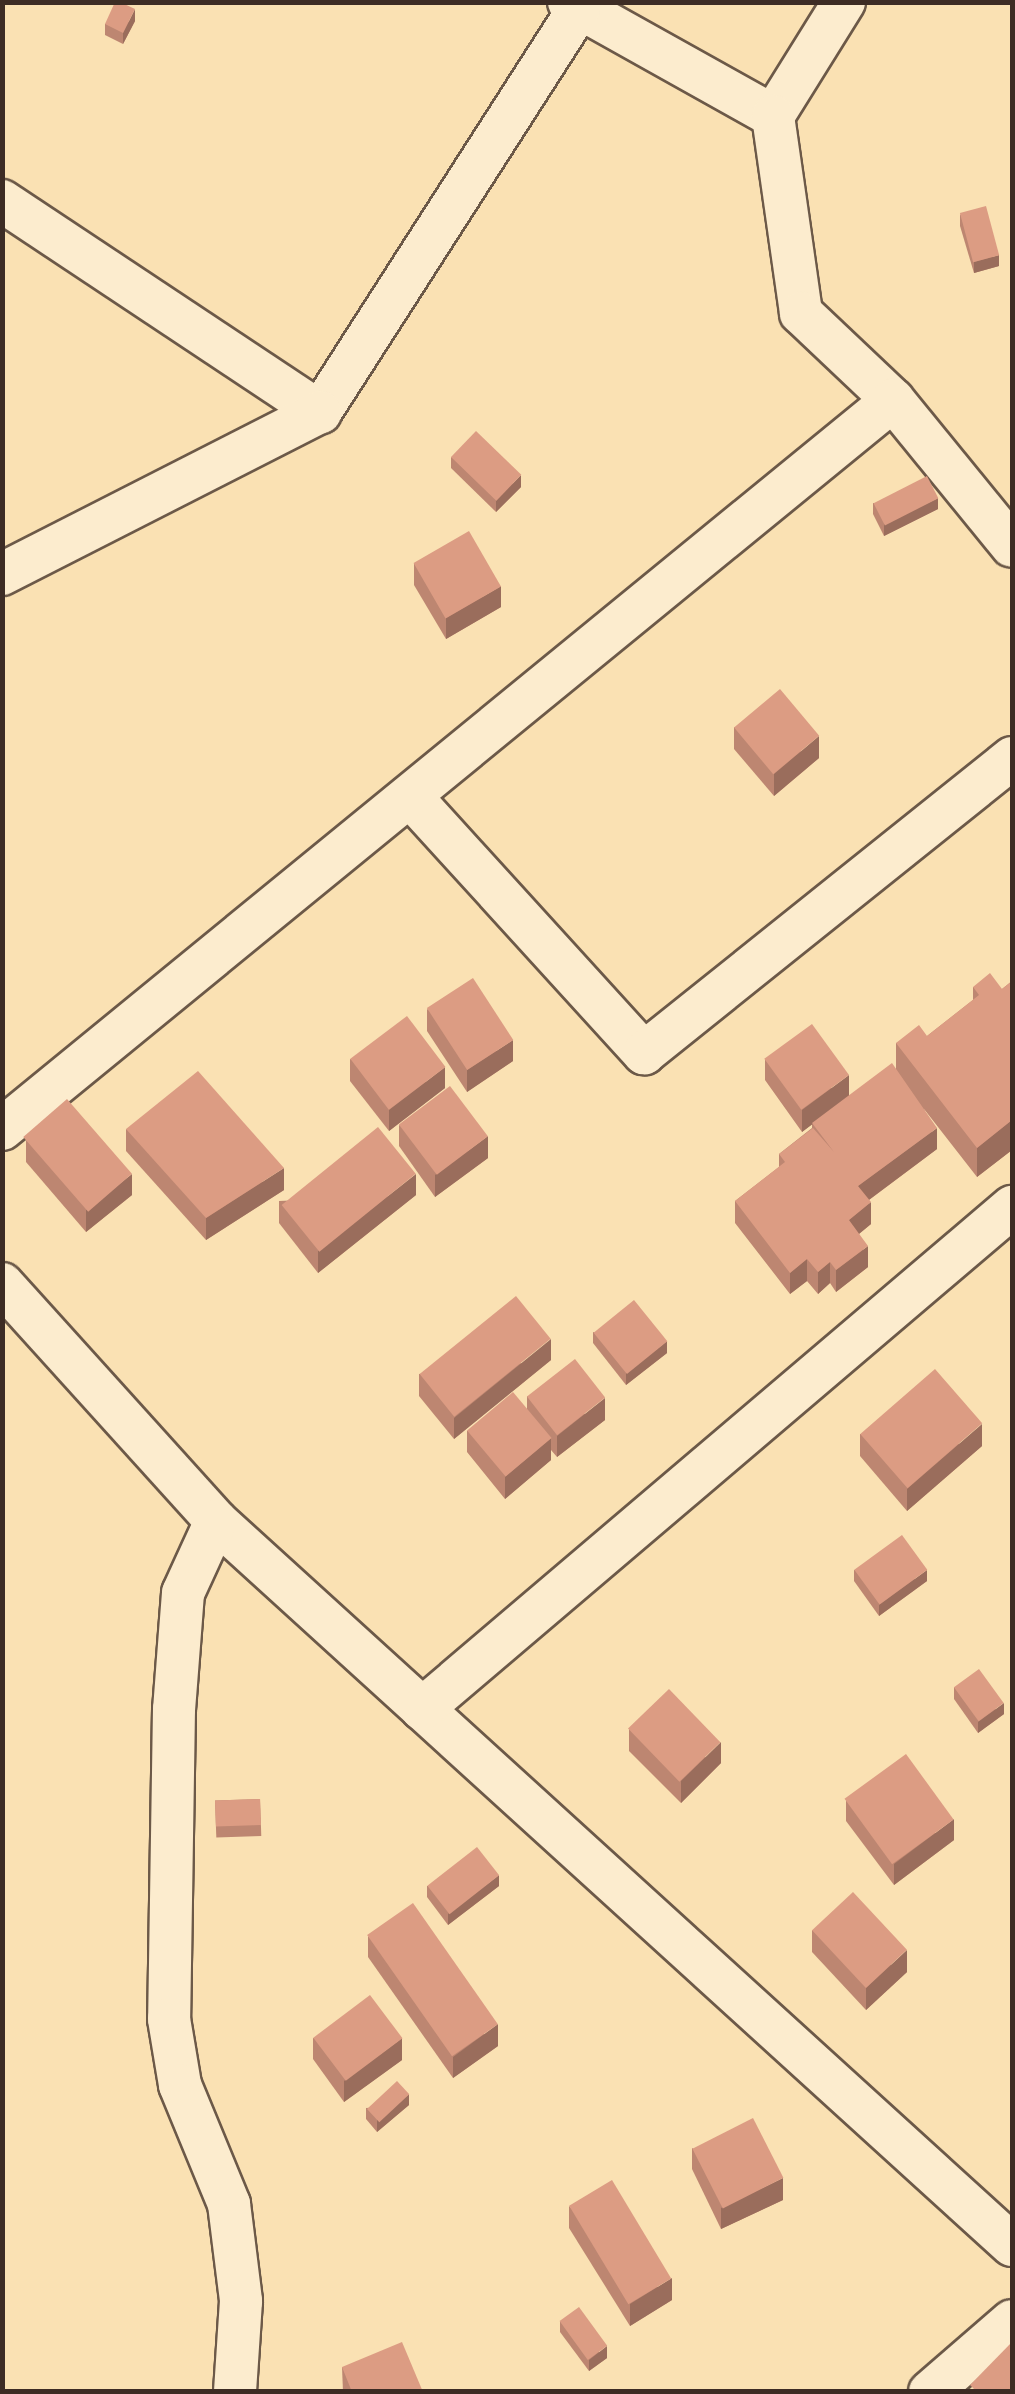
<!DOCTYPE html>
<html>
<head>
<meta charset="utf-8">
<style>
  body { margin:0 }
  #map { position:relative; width:1015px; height:2394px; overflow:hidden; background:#fae1b3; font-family:Alegreya,serif }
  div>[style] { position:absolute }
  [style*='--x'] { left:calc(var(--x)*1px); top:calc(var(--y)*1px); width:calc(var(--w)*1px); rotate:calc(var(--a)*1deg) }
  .roads { filter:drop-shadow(2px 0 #6c5948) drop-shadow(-2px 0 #6c5948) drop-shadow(0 2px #6c5948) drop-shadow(0 -2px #6c5948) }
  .minor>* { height:42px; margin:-21px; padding:0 21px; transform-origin:21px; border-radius:21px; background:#fcecce }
  .wall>* { inset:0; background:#bd8671; transform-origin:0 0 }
  .shaded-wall>* { inset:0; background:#9a6d5c }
  .building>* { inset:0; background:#dc9c83; transform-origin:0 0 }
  span { translate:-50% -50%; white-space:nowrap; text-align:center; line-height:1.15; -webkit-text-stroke:10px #fcecce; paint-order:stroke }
  .frame { position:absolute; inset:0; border:5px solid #3d2c24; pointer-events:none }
</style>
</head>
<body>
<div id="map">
  <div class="roads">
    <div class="minor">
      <div style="--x:569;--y:2;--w:234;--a:29.2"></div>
      <div style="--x:844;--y:2;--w:134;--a:121.9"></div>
      <div style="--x:773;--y:116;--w:199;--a:81.9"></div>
      <div style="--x:801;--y:313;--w:127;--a:43.4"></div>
      <div style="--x:893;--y:400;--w:188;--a:50.8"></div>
      <div style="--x:2;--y:201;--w:382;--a:33.6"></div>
      <div style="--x:320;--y:412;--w:479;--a:-57.3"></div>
      <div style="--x:2;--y:574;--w:357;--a:-27"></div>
      <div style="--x:410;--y:796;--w:348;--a:47.7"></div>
      <div style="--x:644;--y:1053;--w:472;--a:-38.7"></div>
      <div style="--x:2;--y:1129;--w:1151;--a:-39.29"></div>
      <div style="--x:2;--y:1284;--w:319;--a:47.9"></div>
      <div style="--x:216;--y:1521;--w:1076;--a:42.29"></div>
      <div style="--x:216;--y:1521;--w:79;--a:114.6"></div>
      <div style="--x:183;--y:1593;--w:116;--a:94.4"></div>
      <div style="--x:174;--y:1709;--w:310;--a:90.9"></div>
      <div style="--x:169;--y:2019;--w:67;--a:80.5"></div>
      <div style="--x:180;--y:2085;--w:129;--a:67.6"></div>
      <div style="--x:229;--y:2204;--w:98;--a:82.9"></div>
      <div style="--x:241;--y:2301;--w:91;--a:93.8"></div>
      <div style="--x:422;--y:1709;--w:775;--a:-40.39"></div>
      <div style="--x:930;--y:2392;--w:108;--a:-40.9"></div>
    </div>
  </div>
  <div class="wall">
    <div style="clip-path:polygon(135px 21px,123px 44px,105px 35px,105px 24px)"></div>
    <div style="clip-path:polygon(960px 214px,999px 266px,974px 273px,960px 226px)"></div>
    <div style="clip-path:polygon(451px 457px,521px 487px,496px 512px,451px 468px)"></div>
    <div style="clip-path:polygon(873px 503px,938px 509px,884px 536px,873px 514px)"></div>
    <div style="clip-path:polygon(414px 563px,501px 607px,446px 639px,414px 585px)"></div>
    <div style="clip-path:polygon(734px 727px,819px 758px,774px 796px,734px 749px)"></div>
    <div style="clip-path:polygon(1012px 981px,1012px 1150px,977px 1177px,924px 1109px,937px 1149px,869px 1200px,871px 1224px,859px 1234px,868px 1267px,836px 1292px,830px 1283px,818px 1294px,807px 1281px,790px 1294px,735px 1223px,735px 1201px,779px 1167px,779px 1154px,812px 1128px,812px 1124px,802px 1132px,765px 1080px,765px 1059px,849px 1096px,896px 1069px,896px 1043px,927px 1036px,973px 1000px,973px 987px,1002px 989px)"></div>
    <div style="clip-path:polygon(427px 1009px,513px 1061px,467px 1092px,427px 1031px)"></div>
    <div style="clip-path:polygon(350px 1059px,445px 1088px,389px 1131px,350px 1081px)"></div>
    <div style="clip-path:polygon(399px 1125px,488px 1158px,435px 1197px,399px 1146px)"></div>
    <div style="clip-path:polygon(126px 1129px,284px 1190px,206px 1240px,126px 1151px)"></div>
    <div style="clip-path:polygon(26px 1140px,132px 1195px,86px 1232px,26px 1162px)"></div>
    <div style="clip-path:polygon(416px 1195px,318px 1273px,279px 1223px,279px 1201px)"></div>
    <div style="clip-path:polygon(593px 1332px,667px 1353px,626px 1385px,593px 1343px)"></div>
    <div style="clip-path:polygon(551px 1360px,454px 1439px,419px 1396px,419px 1374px)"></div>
    <div style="clip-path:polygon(527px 1396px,605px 1420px,557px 1457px,551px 1450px,551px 1460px,505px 1499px,467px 1452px,467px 1431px,527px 1409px)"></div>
    <div style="clip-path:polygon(860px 1434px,982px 1446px,907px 1511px,860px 1456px)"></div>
    <div style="clip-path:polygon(854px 1570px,927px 1581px,879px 1616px,854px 1581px)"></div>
    <div style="clip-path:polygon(954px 1687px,1004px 1714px,978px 1733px,954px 1699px)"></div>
    <div style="clip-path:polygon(629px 1729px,721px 1763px,681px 1803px,629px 1751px)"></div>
    <div style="left:260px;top:1799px;width:37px;height:45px;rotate:88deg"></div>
    <div style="clip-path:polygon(846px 1800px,954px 1840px,894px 1885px,846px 1821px)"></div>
    <div style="clip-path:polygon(427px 1886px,499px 1886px,448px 1925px,427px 1897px)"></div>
    <div style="clip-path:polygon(812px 1930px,907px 1972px,866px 2010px,812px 1952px)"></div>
    <div style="clip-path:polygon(368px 1936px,498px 2046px,453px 2078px,368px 1957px)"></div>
    <div style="clip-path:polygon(313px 2038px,402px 2060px,344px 2102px,313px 2059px)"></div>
    <div style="clip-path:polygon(409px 2105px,377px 2132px,366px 2119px,366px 2108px)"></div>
    <div style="clip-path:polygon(692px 2148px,783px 2200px,721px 2229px,692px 2169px)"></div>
    <div style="clip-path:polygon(569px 2206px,672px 2300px,630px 2326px,569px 2228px)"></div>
    <div style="clip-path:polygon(560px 2321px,607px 2358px,589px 2371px,560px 2332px)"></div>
    <div style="clip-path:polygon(342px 2367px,423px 2392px,343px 2392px)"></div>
  </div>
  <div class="shaded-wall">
    <div style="clip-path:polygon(135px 9px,135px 21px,123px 44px,123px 33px)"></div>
    <div style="clip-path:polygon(999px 255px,999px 266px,974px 273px,974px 262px)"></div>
    <div style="clip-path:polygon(521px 475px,521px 487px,496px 512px,496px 501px)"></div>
    <div style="clip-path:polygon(938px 498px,938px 509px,884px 536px,884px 524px)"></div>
    <div style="clip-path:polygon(501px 586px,501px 607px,446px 639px,446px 618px)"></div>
    <div style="clip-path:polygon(819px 736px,819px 758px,774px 796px,774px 774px)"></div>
    <div style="clip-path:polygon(513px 1040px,513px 1061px,467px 1092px,467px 1070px)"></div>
    <div style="clip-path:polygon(445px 1067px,445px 1088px,389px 1131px,389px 1110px)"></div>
    <div style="clip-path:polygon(849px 1075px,849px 1097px,802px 1132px,802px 1110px)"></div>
    <div style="clip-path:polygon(1012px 1120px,1012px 1150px,977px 1177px,977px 1148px)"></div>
    <div style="clip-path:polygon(937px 1128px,937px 1149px,858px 1208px,858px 1186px)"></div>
    <div style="clip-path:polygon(488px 1136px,488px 1158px,435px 1197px,435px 1175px)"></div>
    <div style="clip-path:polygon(284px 1168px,284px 1190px,206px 1240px,206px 1218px)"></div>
    <div style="clip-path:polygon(132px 1174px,132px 1195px,86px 1232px,86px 1210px)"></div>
    <div style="clip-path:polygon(416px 1174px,416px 1195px,318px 1273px,318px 1251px)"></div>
    <div style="clip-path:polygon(871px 1202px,871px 1224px,849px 1242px,849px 1220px)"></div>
    <div style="clip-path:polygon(868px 1246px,868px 1267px,836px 1292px,836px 1270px)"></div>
    <div style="clip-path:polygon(807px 1259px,807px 1281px,790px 1294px,790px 1273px)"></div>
    <div style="clip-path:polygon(830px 1262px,830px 1283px,818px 1294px,818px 1272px)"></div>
    <div style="clip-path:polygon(551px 1339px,551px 1360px,454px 1439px,454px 1418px)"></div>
    <div style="clip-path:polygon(667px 1341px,667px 1353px,626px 1385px,626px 1373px)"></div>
    <div style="clip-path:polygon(605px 1398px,605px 1420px,557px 1457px,557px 1436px)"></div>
    <div style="clip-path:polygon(982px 1424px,982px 1446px,907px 1511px,907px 1489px)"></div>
    <div style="clip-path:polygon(551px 1438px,551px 1460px,505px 1499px,505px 1477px)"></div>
    <div style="clip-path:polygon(927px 1570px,927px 1581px,879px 1616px,879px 1605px)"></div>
    <div style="clip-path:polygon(1004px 1703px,1004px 1714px,978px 1733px,978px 1722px)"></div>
    <div style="clip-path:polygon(721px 1742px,721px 1763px,681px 1803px,681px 1781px)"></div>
    <div style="clip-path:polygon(954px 1819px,954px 1840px,894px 1885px,894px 1864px)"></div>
    <div style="clip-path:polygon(499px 1875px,499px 1886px,448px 1925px,448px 1914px)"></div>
    <div style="clip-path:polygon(907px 1950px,907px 1972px,866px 2010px,866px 1988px)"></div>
    <div style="clip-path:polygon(498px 2024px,498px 2046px,453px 2078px,453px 2057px)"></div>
    <div style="clip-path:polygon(402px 2038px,402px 2060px,344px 2102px,344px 2081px)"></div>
    <div style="clip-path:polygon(409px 2094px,409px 2105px,377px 2132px,377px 2120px)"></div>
    <div style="clip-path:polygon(783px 2178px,783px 2200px,721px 2229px,721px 2208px)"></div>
    <div style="clip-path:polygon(672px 2278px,672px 2300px,630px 2326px,630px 2304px)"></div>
    <div style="clip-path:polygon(607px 2346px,607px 2358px,589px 2371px,589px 2360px)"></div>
  </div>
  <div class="building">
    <div style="clip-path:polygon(115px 2px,120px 2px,135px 9px,123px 33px,105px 24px)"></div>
    <div style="left:986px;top:206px;width:51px;height:27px;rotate:75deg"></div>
    <div style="left:476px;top:431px;width:63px;height:36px;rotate:44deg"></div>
    <div style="left:927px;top:476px;width:25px;height:60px;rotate:63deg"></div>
    <div style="left:469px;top:531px;width:64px;height:64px;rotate:60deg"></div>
    <div style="left:780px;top:689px;width:61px;height:60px;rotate:50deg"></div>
    <div style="clip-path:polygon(990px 973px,1002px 989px,1012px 981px,1012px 1120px,977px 1148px,896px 1043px,919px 1025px,927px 1036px,979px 995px,973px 987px)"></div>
    <div style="left:473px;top:978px;width:74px;height:55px;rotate:57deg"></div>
    <div style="left:407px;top:1016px;width:64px;height:71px;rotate:53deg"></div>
    <div style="left:812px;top:1024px;width:63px;height:59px;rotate:54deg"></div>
    <div style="clip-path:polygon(892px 1063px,937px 1128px,858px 1186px,871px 1202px,849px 1220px,868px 1246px,836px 1270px,830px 1262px,818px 1272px,807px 1259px,790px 1273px,735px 1201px,785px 1162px,779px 1154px,813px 1128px,834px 1152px,812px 1123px)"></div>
    <div style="clip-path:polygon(198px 1071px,284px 1168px,206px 1218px,126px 1129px)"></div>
    <div style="left:450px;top:1086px;width:63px;height:64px;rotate:53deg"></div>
    <div style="left:67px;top:1099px;width:99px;height:58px;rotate:49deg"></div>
    <div style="left:378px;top:1127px;width:60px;height:124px;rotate:51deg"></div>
    <div style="left:516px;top:1296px;width:55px;height:124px;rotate:51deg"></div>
    <div style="left:634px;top:1300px;width:53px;height:52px;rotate:51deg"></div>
    <div style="left:575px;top:1359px;width:49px;height:61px;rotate:52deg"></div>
    <div style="left:935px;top:1369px;width:72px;height:99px;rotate:49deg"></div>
    <div style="left:513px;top:1392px;width:60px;height:60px;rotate:50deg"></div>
    <div style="left:902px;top:1535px;width:43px;height:59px;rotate:54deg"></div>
    <div style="left:979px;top:1669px;width:42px;height:31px;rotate:54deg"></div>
    <div style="left:669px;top:1689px;width:74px;height:57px;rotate:46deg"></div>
    <div style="left:906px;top:1754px;width:81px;height:76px;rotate:54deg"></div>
    <div style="left:260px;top:1799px;width:26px;height:45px;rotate:88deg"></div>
    <div style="left:477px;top:1847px;width:36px;height:63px;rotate:52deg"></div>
    <div style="left:853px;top:1892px;width:79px;height:56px;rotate:47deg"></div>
    <div style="left:413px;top:1903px;width:148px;height:56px;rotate:55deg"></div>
    <div style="left:370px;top:1995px;width:54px;height:71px;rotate:53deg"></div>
    <div style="left:397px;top:2081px;width:18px;height:41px;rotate:47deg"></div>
    <div style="left:753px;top:2118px;width:67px;height:68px;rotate:63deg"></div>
    <div style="left:612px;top:2180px;width:115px;height:50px;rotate:59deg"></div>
    <div style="left:579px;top:2307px;width:48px;height:24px;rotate:54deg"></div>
    <div style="clip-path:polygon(402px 2342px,423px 2392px,352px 2392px,342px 2367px)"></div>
    <div style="clip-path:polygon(1012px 2342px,1012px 2392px,977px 2392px,970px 2385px)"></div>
  </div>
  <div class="frame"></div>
</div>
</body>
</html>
